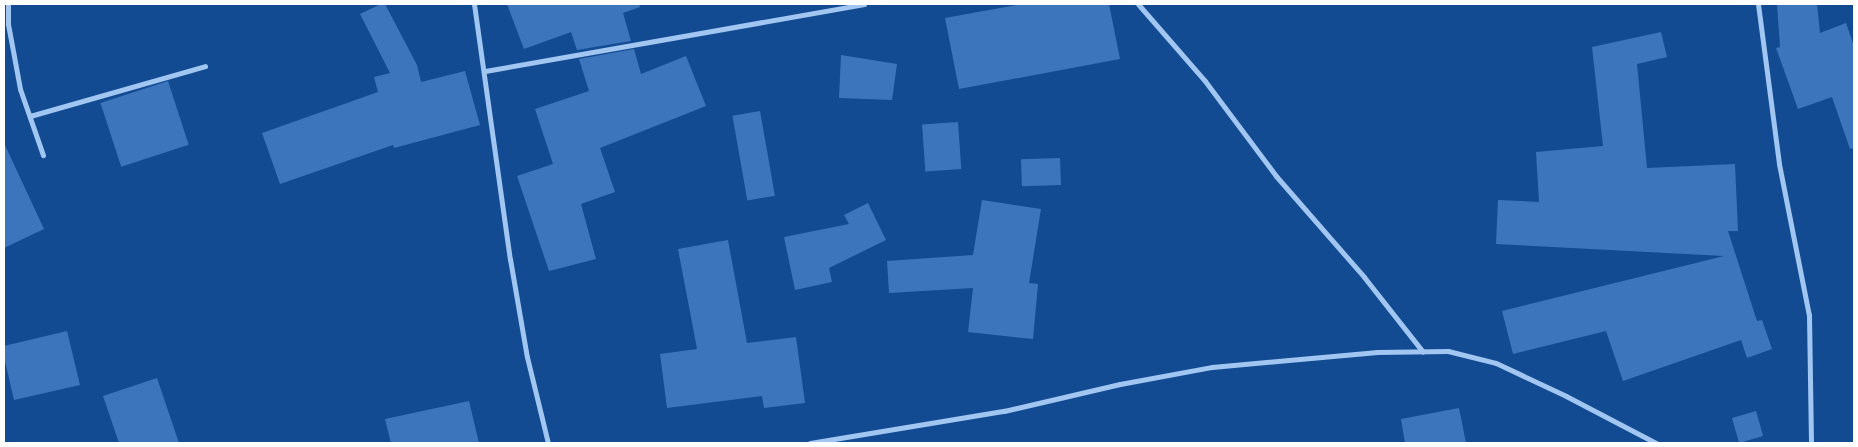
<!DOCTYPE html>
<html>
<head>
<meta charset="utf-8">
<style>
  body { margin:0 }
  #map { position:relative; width:1858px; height:447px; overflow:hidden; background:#134b93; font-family:Lato,sans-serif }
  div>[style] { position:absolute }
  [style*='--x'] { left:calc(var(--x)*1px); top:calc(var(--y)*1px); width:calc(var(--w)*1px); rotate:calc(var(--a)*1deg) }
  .building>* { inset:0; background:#3c75bb; transform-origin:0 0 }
  .minor>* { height:5px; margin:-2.5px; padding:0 2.5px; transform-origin:2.5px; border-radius:2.5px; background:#a1c6f2 }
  span { translate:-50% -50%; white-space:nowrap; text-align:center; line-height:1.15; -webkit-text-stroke:4.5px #134b93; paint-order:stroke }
  .frame { position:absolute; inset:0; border:5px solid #fff; pointer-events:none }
</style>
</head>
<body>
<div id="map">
  <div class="building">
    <div style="clip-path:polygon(381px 4px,385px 4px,417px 65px,421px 82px,465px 71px,480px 125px,394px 148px,393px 145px,280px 184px,262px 133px,378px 92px,374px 77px,390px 73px,360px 14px)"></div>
    <div style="clip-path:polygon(507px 4px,639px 4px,640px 7px,623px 13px,631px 41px,577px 50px,571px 32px,524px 49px)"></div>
    <div style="clip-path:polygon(1022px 4px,1109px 4px,1120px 59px,959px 89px,945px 18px)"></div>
    <div style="clip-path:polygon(1777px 4px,1817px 4px,1820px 33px,1846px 23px,1854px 46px,1854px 148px,1850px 149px,1832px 97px,1798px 109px,1776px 48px,1780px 47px)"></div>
    <div style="clip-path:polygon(1661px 32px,1667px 57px,1637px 64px,1647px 168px,1735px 164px,1738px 231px,1728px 231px,1757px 321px,1762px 320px,1772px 349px,1747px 358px,1741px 340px,1623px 381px,1606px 331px,1513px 354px,1502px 311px,1724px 256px,1496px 244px,1498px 200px,1539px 202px,1536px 152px,1603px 146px,1592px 47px)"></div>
    <div style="clip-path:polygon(634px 49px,641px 74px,686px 56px,706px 106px,600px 148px,615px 192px,581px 204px,596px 259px,549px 271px,517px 176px,553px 164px,535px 109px,589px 91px,579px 59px)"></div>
    <div style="clip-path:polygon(841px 55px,897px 64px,892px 100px,839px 98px)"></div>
    <div style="left:168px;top:81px;width:67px;height:71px;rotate:72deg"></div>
    <div style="left:760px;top:111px;width:86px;height:28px;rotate:80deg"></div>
    <div style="left:958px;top:122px;width:47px;height:36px;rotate:86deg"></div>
    <div style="clip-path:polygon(4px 143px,44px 229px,4px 248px)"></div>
    <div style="left:1060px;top:158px;width:27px;height:39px;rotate:88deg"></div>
    <div style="clip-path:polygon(982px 200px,1041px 209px,1029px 283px,1038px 284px,1033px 339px,968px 332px,973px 288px,889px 293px,887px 261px,973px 255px)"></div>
    <div style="clip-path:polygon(868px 203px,886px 240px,829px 268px,832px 282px,795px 290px,784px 237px,849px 224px,844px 215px)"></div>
    <div style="clip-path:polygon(728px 240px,747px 343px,796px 337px,805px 403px,764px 408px,762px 396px,667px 408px,660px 354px,697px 349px,678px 249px)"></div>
    <div style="clip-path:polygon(67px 331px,80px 385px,14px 400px,4px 357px,4px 346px)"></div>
    <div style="clip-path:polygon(157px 378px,179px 443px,119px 443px,103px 396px)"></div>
    <div style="clip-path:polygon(469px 401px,479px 443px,391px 443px,385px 419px)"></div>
    <div style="clip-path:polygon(1459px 408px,1466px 443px,1405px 443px,1401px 419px)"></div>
    <div style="left:1756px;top:411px;width:26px;height:25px;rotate:74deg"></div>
  </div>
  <div class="minor">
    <div style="--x:8;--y:4;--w:20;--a:90"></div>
    <div style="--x:8;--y:24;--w:66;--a:79.5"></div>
    <div style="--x:20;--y:89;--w:70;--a:70.8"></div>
    <div style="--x:474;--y:4;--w:258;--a:82"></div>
    <div style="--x:510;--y:259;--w:99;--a:80.2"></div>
    <div style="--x:527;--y:357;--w:89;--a:76.3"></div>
    <div style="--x:1138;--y:4;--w:102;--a:49"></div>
    <div style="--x:1205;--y:81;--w:119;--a:53.2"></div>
    <div style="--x:1276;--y:176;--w:134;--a:48.9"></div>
    <div style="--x:1364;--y:277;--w:95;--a:51.8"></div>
    <div style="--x:1758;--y:4;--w:161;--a:82.5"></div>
    <div style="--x:1779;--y:164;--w:154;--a:78.8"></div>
    <div style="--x:1809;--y:315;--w:128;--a:89.1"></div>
    <div style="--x:485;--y:71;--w:385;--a:-10"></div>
    <div style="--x:30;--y:116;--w:182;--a:-15.9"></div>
    <div style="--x:810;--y:443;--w:197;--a:-9.4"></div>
    <div style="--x:1004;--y:411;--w:119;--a:-13.1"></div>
    <div style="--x:1120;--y:384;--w:94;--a:-10.5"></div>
    <div style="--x:1212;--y:367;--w:166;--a:-5.2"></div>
    <div style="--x:1377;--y:352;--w:71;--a:-0.8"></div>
    <div style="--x:1448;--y:351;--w:49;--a:14"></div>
    <div style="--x:1496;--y:363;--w:77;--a:25.2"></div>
    <div style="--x:1566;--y:396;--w:102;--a:27.6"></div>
  </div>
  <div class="frame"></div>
</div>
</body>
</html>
